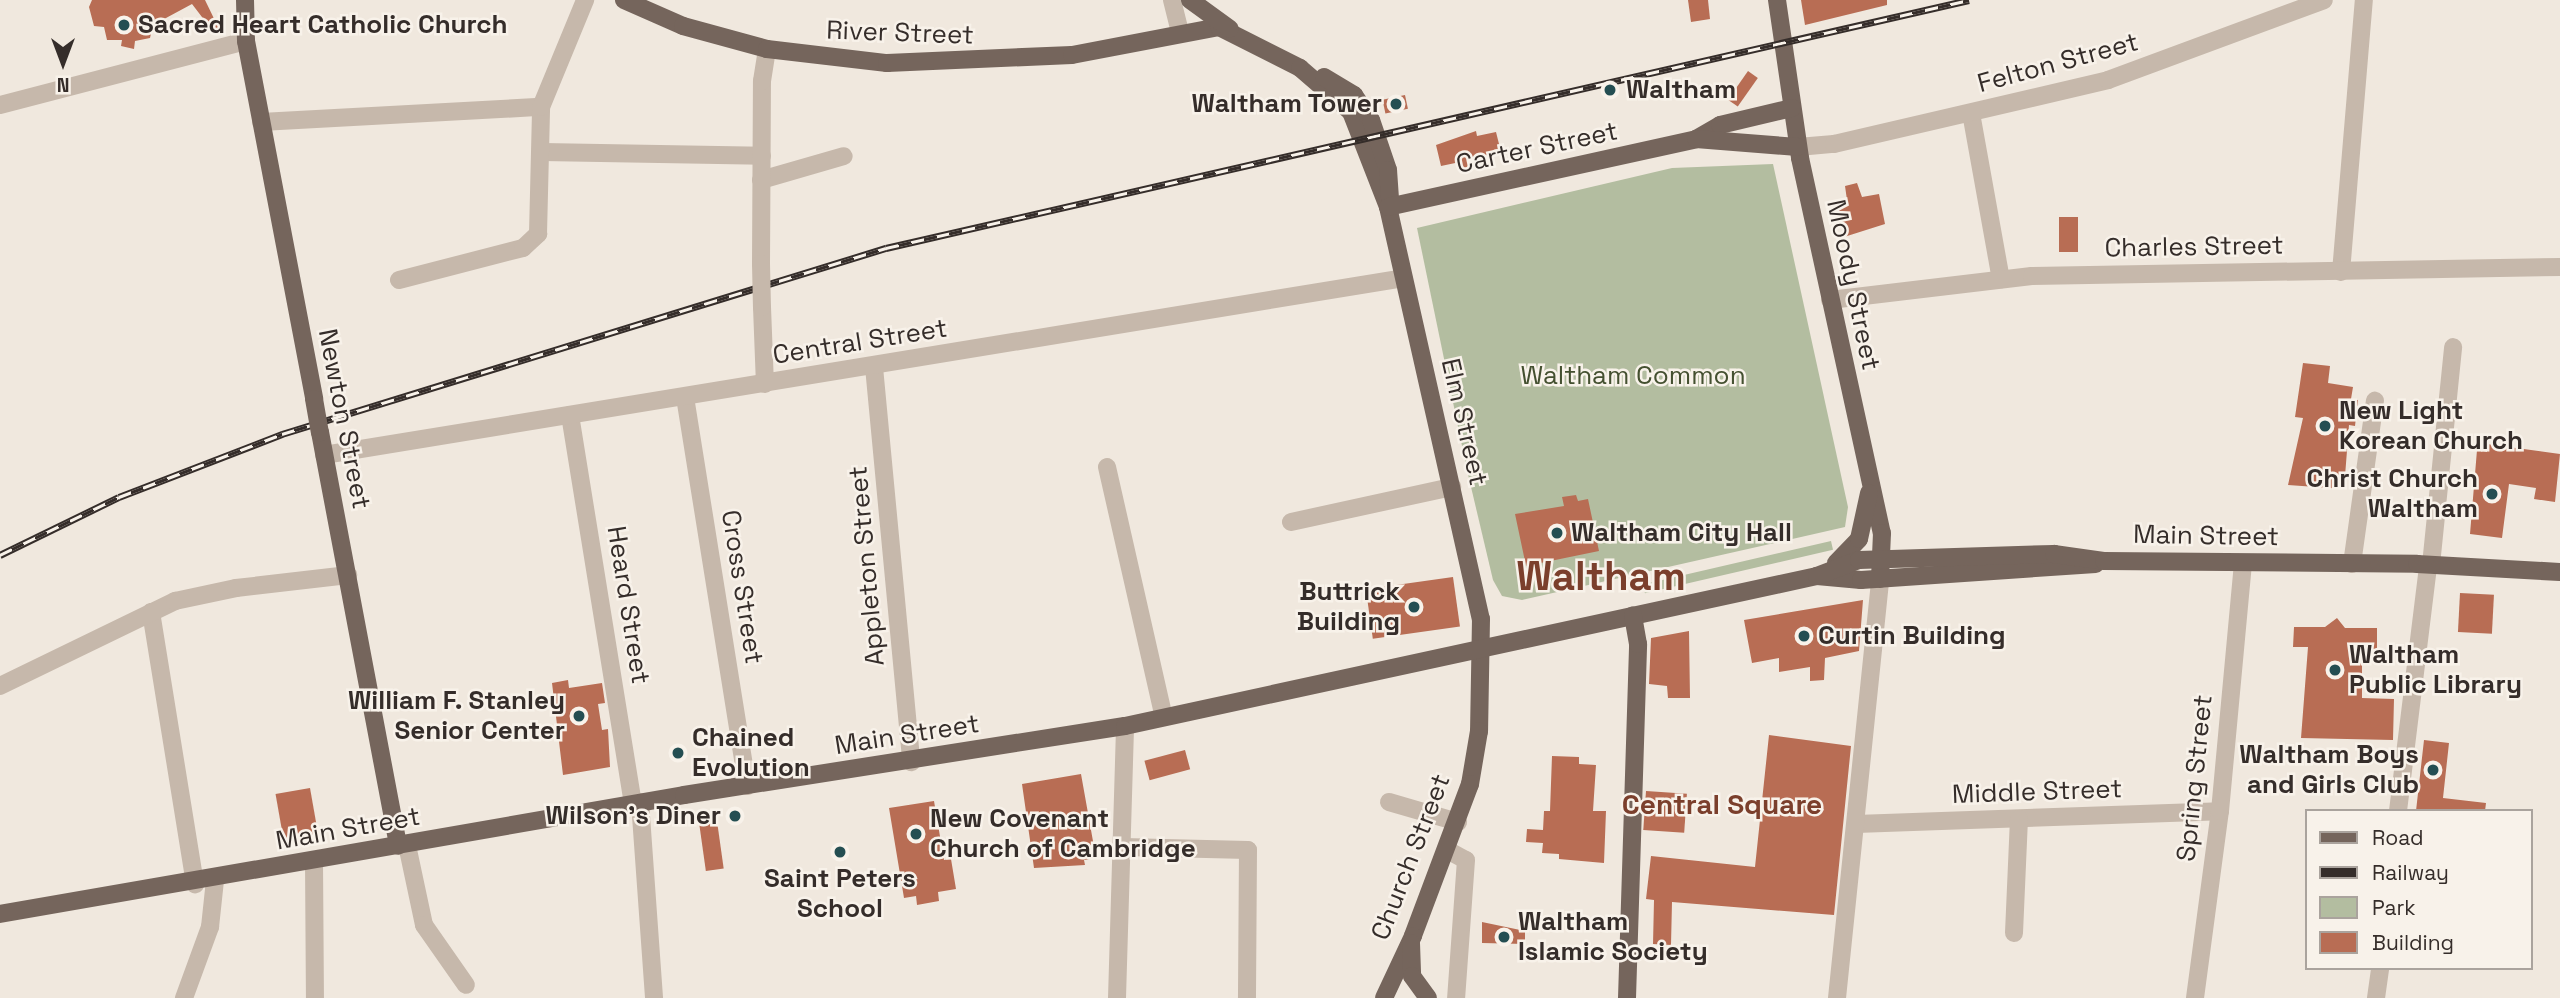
<!DOCTYPE html>
<html>
<head>
<meta charset="utf-8">
<style>
  body { margin:0 }
  #map { position:relative; width:2560px; height:998px; overflow:hidden; background:#f0e8de; font-family:"Space Grotesk",sans-serif }
  div>[style] { position:absolute }
  [style*='--x'] { left:calc(var(--x)*1px); top:calc(var(--y)*1px); width:calc(var(--w)*1px); rotate:calc(var(--a)*1deg) }
  .green>* { inset:0; background:#b3bda0; transform-origin:0 0 }
  .building>* { inset:0; background:#b86d54; transform-origin:0 0 }
  .minor>* { height:18px; margin:-9px; padding:0 9px; transform-origin:9px; border-radius:9px; background:#c6b8ab }
  .major>* { height:18px; margin:-9px; padding:0 9px; transform-origin:9px; border-radius:9px; background:#75655c }
  .rail>* { height:7px; margin-top:-3.5px; transform-origin:0; background:repeating-linear-gradient(90deg,#f8f2ea 0 13px,#352d2a 0 26px); box-sizing:border-box; border-block:2px solid #352d2a }
  .minor-bridge>* { height:18px; margin:-9px; padding:0 9px; transform-origin:9px; border-radius:9px; background:#c6b8ab }
  .major-bridge>* { height:18px; margin:-9px; padding:0 9px; transform-origin:9px; border-radius:9px; background:#75655c }
  .dots>* { width:19px; height:19px; translate:-50% -50%; box-sizing:border-box; border:4px solid #f8f2ea; border-radius:50% }
  span { translate:-50% -50%; white-space:nowrap; text-align:center; line-height:1.15; -webkit-text-stroke:5px #f8f2ea; paint-order:stroke }
  .poi-label { font-size:26px; color:#352d2a; font-weight:700 }
  .left { translate:0 -50%; text-align:left }
  .right { translate:-100% -50%; text-align:right }
  .street-label { font-size:26px; color:#352d2a }
  .park-label { font-size:26px; color:#445030 }
  .neighbourhood-label { font-size:28px; color:#7b3f2c; font-weight:700 }
  .town-label { font-size:40px; color:#7b3f2c; font-weight:700 }
  .legend { position:absolute; left:2305px; top:809px; width:228px; height:161px; box-sizing:border-box; background:#f8f2ea; border:2px solid #aaa39d; margin:0; padding:9px 12px; list-style:none; font-size:21px; color:#352d2a }
  .legend li { display:flex; align-items:center; gap:14px; height:35px }
  .legend b { width:35px; border:2px solid #aaa39d }
  .north { position:absolute; left:28px; top:28px; width:70px; height:70px; -webkit-text-stroke:5px #f8f2ea; paint-order:stroke; rotate:180deg; font-size:19px; font-weight:700; line-height:28px; text-align:center; color:#352d2a }
  .north::after { content:''; display:block; margin:auto; width:24px; height:32px; background:#352d2a; clip-path:polygon(50% 0,100% 100%,50% 72%,0 100%) }
</style>
</head>
<body>
<div id="map">
  <div class="green">
    <div style="clip-path:polygon(1773px 164px,1848px 507px,1845px 527px,1522px 600px,1502px 596px,1493px 580px,1467px 470px,1417px 228px,1672px 168px)"></div>
    <div style="left:1831px;top:541px;width:9px;height:193px;rotate:77deg"></div>
  </div>
  <div class="building">
    <div style="clip-path:polygon(92px 0,205px 0,220px 31px,215px 34px,192px 4px,153px 25px,150px 38px,135px 41px,134px 49px,121px 46px,122px 40px,107px 40px,104px 27px,94px 26px,89px 7px)"></div>
    <div style="clip-path:polygon(1688px 0,1708px 0,1710px 19px,1691px 22px)"></div>
    <div style="clip-path:polygon(1801px 0,1887px 0,1887px 5px,1805px 25px)"></div>
    <div style="left:1748px;top:71px;width:12px;height:35px;rotate:35deg"></div>
    <div style="left:1405px;top:95px;width:14px;height:23px;rotate:78deg"></div>
    <div style="clip-path:polygon(1476px 131px,1477px 136px,1496px 132px,1501px 152px,1474px 158px,1476px 167px,1462px 170px,1460px 162px,1441px 166px,1436px 145px)"></div>
    <div style="clip-path:polygon(1857px 183px,1862px 197px,1879px 194px,1885px 224px,1844px 237px,1837px 202px,1847px 200px,1845px 186px)"></div>
    <div style="left:2059px;top:217px;width:19px;height:35px"></div>
    <div style="clip-path:polygon(2303px 363px,2330px 366px,2328px 383px,2353px 387px,2351px 399px,2358px 400px,2355px 426px,2349px 425px,2344px 489px,2288px 485px,2303px 418px,2295px 417px)"></div>
    <div style="clip-path:polygon(2487px 444px,2560px 454px,2555px 502px,2534px 499px,2536px 488px,2509px 484px,2502px 538px,2470px 534px,2477px 450px,2487px 452px)"></div>
    <div style="clip-path:polygon(1576px 495px,1578px 501px,1588px 499px,1599px 551px,1526px 566px,1515px 514px,1564px 506px,1562px 497px)"></div>
    <div style="left:1453px;top:577px;width:50px;height:88px;rotate:82deg"></div>
    <div style="left:2460px;top:593px;width:34px;height:39px;rotate:3deg"></div>
    <div style="clip-path:polygon(1863px 600px,1859px 651px,1825px 658px,1824px 680px,1810px 681px,1810px 667px,1779px 672px,1779px 658px,1752px 663px,1744px 620px)"></div>
    <div style="clip-path:polygon(2337px 618px,2345px 628px,2377px 628px,2377px 649px,2362px 648px,2362px 698px,2394px 699px,2393px 740px,2301px 738px,2308px 647px,2293px 647px,2294px 627px,2325px 627px)"></div>
    <div style="clip-path:polygon(1689px 631px,1690px 698px,1668px 698px,1667px 686px,1649px 684px,1651px 638px)"></div>
    <div style="clip-path:polygon(568px 680px,569px 688px,602px 683px,605px 703px,598px 704px,602px 730px,608px 729px,610px 767px,563px 775px,552px 683px)"></div>
    <div style="clip-path:polygon(1769px 735px,1851px 746px,1834px 915px,1672px 902px,1671px 945px,1653px 944px,1654px 900px,1646px 899px,1651px 856px,1755px 867px)"></div>
    <div style="clip-path:polygon(2424px 740px,2449px 743px,2443px 798px,2486px 803px,2485px 811px,2416px 811px)"></div>
    <div style="left:1185px;top:750px;width:20px;height:42px;rotate:75deg"></div>
    <div style="clip-path:polygon(1552px 756px,1579px 757px,1579px 764px,1596px 765px,1593px 811px,1606px 811px,1604px 863px,1559px 859px,1559px 854px,1542px 853px,1543px 843px,1526px 842px,1527px 829px,1543px 830px,1544px 811px,1550px 811px)"></div>
    <div style="clip-path:polygon(1081px 774px,1096px 858px,1084px 860px,1085px 865px,1034px 868px,1022px 784px)"></div>
    <div style="left:310px;top:788px;width:48px;height:35px;rotate:80deg"></div>
    <div style="left:1646px;top:791px;width:41px;height:39px;rotate:4deg"></div>
    <div style="clip-path:polygon(934px 801px,944px 860px,951px 859px,956px 889px,938px 892px,939px 901px,917px 905px,916px 896px,904px 898px,889px 808px)"></div>
    <div style="left:717px;top:821px;width:48px;height:18px;rotate:82deg"></div>
    <div style="clip-path:polygon(1482px 922px,1525px 931px,1525px 944px,1482px 943px)"></div>
  </div>
  <div class="minor">
    <div style="--x:1172;--y:0;--w:34;--a:76"></div>
    <div style="--x:0;--y:105;--w:254;--a:-14.6"></div>
    <div style="--x:1971;--y:113;--w:169;--a:79.8"></div>
    <div style="--x:261;--y:122;--w:280;--a:-3.1"></div>
    <div style="--x:1798;--y:147;--w:36;--a:-5"></div>
    <div style="--x:1834;--y:144;--w:281;--a:-13.1"></div>
    <div style="--x:2108;--y:80;--w:230;--a:-20.3"></div>
    <div style="--x:542;--y:152;--w:220;--a:1"></div>
    <div style="--x:761;--y:180;--w:86;--a:-16.1"></div>
    <div style="--x:761;--y:264;--w:183;--a:-89.7"></div>
    <div style="--x:762;--y:81;--w:32;--a:-81"></div>
    <div style="--x:2341;--y:272;--w:273;--a:-85.2"></div>
    <div style="--x:399;--y:280;--w:128;--a:-14.5"></div>
    <div style="--x:523;--y:248;--w:21;--a:-43"></div>
    <div style="--x:538;--y:234;--w:127;--a:-88.6"></div>
    <div style="--x:541;--y:107;--w:116;--a:-67.6"></div>
    <div style="--x:1830;--y:300;--w:203;--a:-6.8"></div>
    <div style="--x:2032;--y:276;--w:528;--a:-0.98"></div>
    <div style="--x:762;--y:307;--w:77;--a:87.8"></div>
    <div style="--x:874;--y:367;--w:397;--a:84.6"></div>
    <div style="--x:685;--y:397;--w:394;--a:80.9"></div>
    <div style="--x:570;--y:415;--w:393;--a:80.8"></div>
    <div style="--x:324;--y:455;--w:1094;--a:-9.31"></div>
    <div style="--x:1107;--y:467;--w:256;--a:77.2"></div>
    <div style="--x:1291;--y:522;--w:165;--a:-12.3"></div>
    <div style="--x:2352;--y:564;--w:165;--a:-82"></div>
    <div style="--x:2431;--y:565;--w:219;--a:-84.2"></div>
    <div style="--x:151;--y:612;--w:276;--a:80.8"></div>
    <div style="--x:0;--y:686;--w:195;--a:-25.9"></div>
    <div style="--x:175;--y:601;--w:62;--a:-12"></div>
    <div style="--x:236;--y:588;--w:113;--a:-6.6"></div>
    <div style="--x:640;--y:802;--w:196;--a:85.9"></div>
    <div style="--x:1389;--y:802;--w:72;--a:16.2"></div>
    <div style="--x:2398;--y:811;--w:248;--a:-83"></div>
    <div style="--x:1856;--y:824;--w:364;--a:-2"></div>
    <div style="--x:407;--y:845;--w:82;--a:78"></div>
    <div style="--x:424;--y:925;--w:73;--a:55"></div>
    <div style="--x:1123;--y:847;--w:125;--a:1.4"></div>
    <div style="--x:1248;--y:850;--w:148;--a:90.4"></div>
    <div style="--x:1447;--y:850;--w:21;--a:28"></div>
    <div style="--x:1466;--y:860;--w:138;--a:94.1"></div>
    <div style="--x:314;--y:862;--w:136;--a:89.6"></div>
    <div style="--x:2014;--y:933;--w:114;--a:-87.5"></div>
    <div style="--x:184;--y:998;--w:76;--a:-69.9"></div>
    <div style="--x:210;--y:927;--w:47;--a:-83.9"></div>
    <div style="--x:1117;--y:998;--w:272;--a:-88.3"></div>
    <div style="--x:1837;--y:998;--w:421;--a:-84.1"></div>
    <div style="--x:2195;--y:998;--w:189;--a:-82.4"></div>
    <div style="--x:2220;--y:811;--w:249;--a:-84.7"></div>
    <div style="--x:2376;--y:998;--w:30;--a:-82"></div>
  </div>
  <div class="major">
    <div style="--x:245;--y:0;--w:41;--a:88.6"></div>
    <div style="--x:246;--y:41;--w:364;--a:79.2"></div>
    <div style="--x:624;--y:0;--w:64;--a:23.8"></div>
    <div style="--x:683;--y:26;--w:87;--a:15.3"></div>
    <div style="--x:767;--y:49;--w:121;--a:6.7"></div>
    <div style="--x:887;--y:63;--w:185;--a:-2.5"></div>
    <div style="--x:1072;--y:55;--w:150;--a:-10.8"></div>
    <div style="--x:1219;--y:27;--w:91;--a:26.8"></div>
    <div style="--x:1300;--y:68;--w:67;--a:40.8"></div>
    <div style="--x:1351;--y:112;--w:102;--a:68.7"></div>
    <div style="--x:1388;--y:207;--w:422;--a:77.3"></div>
    <div style="--x:1481;--y:619;--w:112;--a:91"></div>
    <div style="--x:1479;--y:731;--w:54;--a:99.6"></div>
    <div style="--x:1470;--y:784;--w:162;--a:110.6"></div>
    <div style="--x:1413;--y:936;--w:68;--a:115.1"></div>
    <div style="--x:1190;--y:0;--w:49;--a:35.9"></div>
    <div style="--x:1777;--y:0;--w:160;--a:81.7"></div>
    <div style="--x:1800;--y:158;--w:384;--a:77.7"></div>
    <div style="--x:1882;--y:533;--w:46;--a:92.5"></div>
    <div style="--x:1324;--y:77;--w:35;--a:31"></div>
    <div style="--x:1354;--y:95;--w:30;--a:56"></div>
    <div style="--x:1371;--y:120;--w:53;--a:71.2"></div>
    <div style="--x:1388;--y:170;--w:31;--a:86"></div>
    <div style="--x:1696;--y:139;--w:28;--a:-30"></div>
    <div style="--x:1720;--y:125;--w:74;--a:-13.3"></div>
    <div style="--x:1388;--y:207;--w:315;--a:-12.4"></div>
    <div style="--x:1696;--y:139;--w:102;--a:4.5"></div>
    <div style="--x:320;--y:432;--w:421;--a:79.3"></div>
    <div style="--x:1836;--y:563;--w:33;--a:-46"></div>
    <div style="--x:1859;--y:539;--w:47;--a:-77.7"></div>
    <div style="--x:1817;--y:576;--w:44;--a:5.2"></div>
    <div style="--x:1861;--y:580;--w:235;--a:-3.9"></div>
    <div style="--x:0;--y:914;--w:694;--a:-9.87"></div>
    <div style="--x:684;--y:795;--w:446;--a:-8.9"></div>
    <div style="--x:1125;--y:726;--w:708;--a:-12.23"></div>
    <div style="--x:1817;--y:576;--w:45;--a:-20.9"></div>
    <div style="--x:1859;--y:560;--w:195;--a:-1.8"></div>
    <div style="--x:2054;--y:554;--w:50;--a:8"></div>
    <div style="--x:2104;--y:561;--w:313;--a:0.5"></div>
    <div style="--x:2417;--y:564;--w:143;--a:3.2"></div>
    <div style="--x:1411;--y:943;--w:33;--a:88"></div>
    <div style="--x:1412;--y:976;--w:27;--a:54"></div>
    <div style="--x:1627;--y:998;--w:354;--a:-88.2"></div>
    <div style="--x:1638;--y:644;--w:29;--a:-100"></div>
  </div>
  <div class="rail">
    <div style="--x:0;--y:555;--w:132;--a:-26"></div>
    <div style="--x:119;--y:497;--w:175;--a:-21.1"></div>
    <div style="--x:282;--y:434;--w:632;--a:-17.12"></div>
    <div style="--x:886;--y:248;--w:1111;--a:-12.9"></div>
  </div>
  <div class="minor-bridge">
    <div style="--x:761;--y:264;--w:43;--a:88.7"></div>
  </div>
  <div class="major-bridge">
    <div style="--x:314;--y:399;--w:34;--a:80"></div>
  </div>
  <div class="dots">
    <div style="left:124px;top:25px;background:#244e52"></div>
    <div style="left:1610px;top:90px;background:#244e52"></div>
    <div style="left:1396px;top:104px;background:#244e52"></div>
    <div style="left:2325px;top:426px;background:#244e52"></div>
    <div style="left:2492px;top:494px;background:#244e52"></div>
    <div style="left:1557px;top:533px;background:#244e52"></div>
    <div style="left:1414px;top:607px;background:#244e52"></div>
    <div style="left:1804px;top:636px;background:#244e52"></div>
    <div style="left:2335px;top:670px;background:#244e52"></div>
    <div style="left:579px;top:716px;background:#244e52"></div>
    <div style="left:678px;top:753px;background:#244e52"></div>
    <div style="left:2433px;top:770px;background:#244e52"></div>
    <div style="left:735px;top:816px;background:#244e52"></div>
    <div style="left:916px;top:834px;background:#244e52"></div>
    <div style="left:840px;top:852px;background:#244e52"></div>
    <div style="left:1504px;top:937px;background:#244e52"></div>
  </div>
  <div class="poi-label">
    <span class="left" style="left:138px;top:25px">Sacred Heart Catholic Church</span>
    <span class="left" style="left:1626px;top:90px">Waltham</span>
    <span class="right" style="left:1382px;top:104px">Waltham Tower</span>
    <span class="left" style="left:2339px;top:426px">New Light<br>Korean Church</span>
    <span class="right" style="left:2478px;top:494px">Christ Church<br>Waltham</span>
    <span class="left" style="left:1571px;top:533px">Waltham City Hall</span>
    <span class="right" style="left:1400px;top:607px">Buttrick<br>Building</span>
    <span class="left" style="left:1818px;top:636px">Curtin Building</span>
    <span class="left" style="left:2349px;top:670px">Waltham<br>Public Library</span>
    <span class="right" style="left:565px;top:716px">William F. Stanley<br>Senior Center</span>
    <span class="left" style="left:692px;top:753px">Chained<br>Evolution</span>
    <span class="right" style="left:2419px;top:770px">Waltham Boys<br>and Girls Club</span>
    <span class="right" style="left:721px;top:816px">Wilson's Diner</span>
    <span class="left" style="left:930px;top:834px">New Covenant<br>Church of Cambridge</span>
    <span style="left:840px;top:894px">Saint Peters<br>School</span>
    <span class="left" style="left:1518px;top:937px">Waltham<br>Islamic Society</span>
  </div>
  <div class="street-label">
    <span style="left:900px;top:33px;rotate:2deg">River Street</span>
    <span style="left:2058px;top:63px;rotate:-15deg">Felton Street</span>
    <span style="left:1537px;top:148px;rotate:-12deg">Carter Street</span>
    <span style="left:2194px;top:247px;rotate:-1deg">Charles Street</span>
    <span style="left:1853px;top:285px;rotate:78deg">Moody Street</span>
    <span style="left:860px;top:342px;rotate:-9deg">Central Street</span>
    <span style="left:344px;top:419px;rotate:79deg">Newton Street</span>
    <span style="left:1464px;top:422px;rotate:77deg">Elm Street</span>
    <span style="left:2206px;top:536px;rotate:1deg">Main Street</span>
    <span style="left:867px;top:566px;rotate:-95deg">Appleton Street</span>
    <span style="left:742px;top:587px;rotate:81deg">Cross Street</span>
    <span style="left:628px;top:605px;rotate:81deg">Heard Street</span>
    <span style="left:907px;top:735px;rotate:-9deg">Main Street</span>
    <span style="left:2195px;top:778px;rotate:-84deg">Spring Street</span>
    <span style="left:2037px;top:792px;rotate:-2deg">Middle Street</span>
    <span style="left:348px;top:829px;rotate:-10deg">Main Street</span>
    <span style="left:1411px;top:857px;rotate:-69deg">Church Street</span>
  </div>
  <div class="park-label">
    <span style="left:1633px;top:376px">Waltham Common</span>
  </div>
  <div class="neighbourhood-label">
    <span style="left:1722px;top:804px">Central Square</span>
  </div>
  <div class="town-label">
    <span style="left:1601px;top:577px">Waltham</span>
  </div>
  <ul class="legend">
  <li><b style="height:9px;background:#75655c"></b>Road</li>
  <li><b style="height:9px;background:#352d2a"></b>Railway</li>
  <li><b style="height:19px;background:#b3bda0"></b>Park</li>
  <li><b style="height:19px;background:#b86d54"></b>Building</li>
  </ul>
  <div class="north">N</div>
</div>
</body>
</html>
